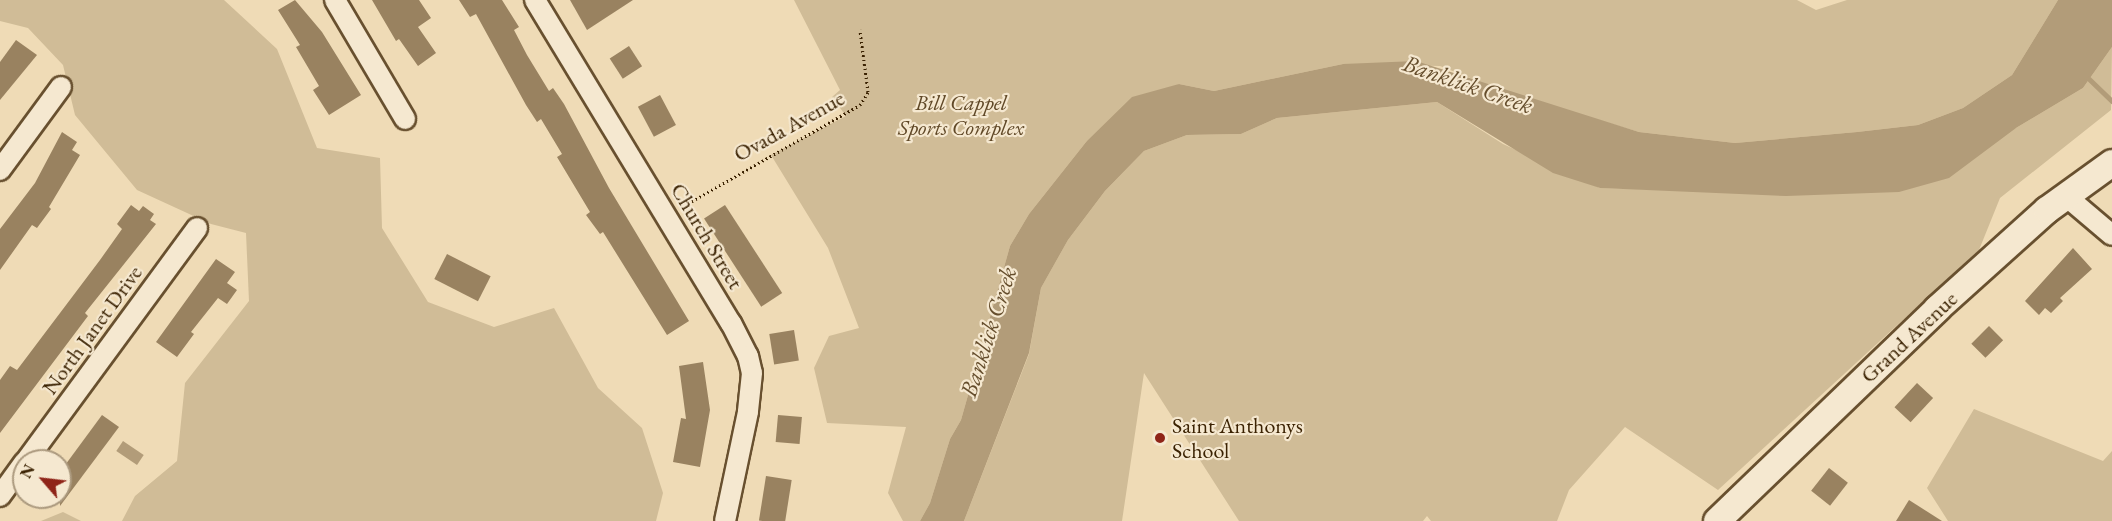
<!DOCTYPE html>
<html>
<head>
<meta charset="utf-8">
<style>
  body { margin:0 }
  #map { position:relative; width:2112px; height:521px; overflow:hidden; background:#efdbb6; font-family:"EB Garamond",serif }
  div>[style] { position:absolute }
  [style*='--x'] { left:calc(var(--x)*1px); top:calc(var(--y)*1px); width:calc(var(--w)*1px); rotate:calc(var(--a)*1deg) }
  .green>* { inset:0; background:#d0bc97 }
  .water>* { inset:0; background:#b29c79; transform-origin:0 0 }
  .stream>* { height:5px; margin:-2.5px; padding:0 2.5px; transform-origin:2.5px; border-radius:2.5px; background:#b29c79 }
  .building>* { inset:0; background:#998260; transform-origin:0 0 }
  .path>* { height:3px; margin-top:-1.5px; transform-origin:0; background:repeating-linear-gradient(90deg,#3b2202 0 1.5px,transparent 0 4.5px) }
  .roads { filter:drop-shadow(2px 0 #68502f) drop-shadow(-2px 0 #68502f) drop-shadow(0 2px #68502f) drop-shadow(0 -2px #68502f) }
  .minor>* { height:20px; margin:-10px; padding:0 10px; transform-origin:10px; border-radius:10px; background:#f5e8d0 }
  .tertiary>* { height:26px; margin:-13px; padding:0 13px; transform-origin:13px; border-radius:13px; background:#f5e8d0 }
  .dots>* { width:16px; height:16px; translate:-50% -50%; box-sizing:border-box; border:3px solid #f5e8d0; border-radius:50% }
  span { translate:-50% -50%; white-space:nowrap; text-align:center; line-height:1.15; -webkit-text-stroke:4.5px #f5e8d0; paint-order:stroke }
  .park-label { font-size:22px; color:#604827; font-style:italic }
  .street-label { font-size:22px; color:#3b2202 }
  .poi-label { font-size:22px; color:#3b2202 }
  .left { translate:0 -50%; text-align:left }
  .water-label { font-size:24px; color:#654d2c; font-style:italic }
  .north { position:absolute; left:12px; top:449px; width:60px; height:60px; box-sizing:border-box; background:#f5e8d0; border:2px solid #ab997e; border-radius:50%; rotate:298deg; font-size:16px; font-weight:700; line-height:24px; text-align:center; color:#3b2202 }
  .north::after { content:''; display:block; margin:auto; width:21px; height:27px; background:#8f2418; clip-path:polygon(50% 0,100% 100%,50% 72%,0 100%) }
</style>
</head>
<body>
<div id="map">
  <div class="green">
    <div style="clip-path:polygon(0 0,224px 0,277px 49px,317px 148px,380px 158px,382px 228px,428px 302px,494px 327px,554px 308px,598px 388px,642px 428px,663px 493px,656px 521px,122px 521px,135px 496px,177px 461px,185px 383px,249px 301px,246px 233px,211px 224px,137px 190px,75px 115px,63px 65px,28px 28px,0 21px)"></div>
    <div style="clip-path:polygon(794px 0,1797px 0,1816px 10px,1847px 0,2058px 0,2012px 75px,1963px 108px,1918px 125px,1857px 132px,1735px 143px,1639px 132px,1508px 93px,1440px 66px,1343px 64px,1214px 91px,1179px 84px,1086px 142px,1029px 214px,1010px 246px,961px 420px,950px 439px,930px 503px,920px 521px,903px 521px,888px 493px,906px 427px,827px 423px,814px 368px,829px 336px,859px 328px,828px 248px,771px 155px,846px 116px,832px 97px,840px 90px)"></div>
    <div style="clip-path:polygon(2112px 47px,2111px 110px,2000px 198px,1979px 250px,1718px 490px,1625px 427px,1569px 490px,1557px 521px,1431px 521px,1427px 516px,1423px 521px,1239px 521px,1144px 373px,1122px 521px,964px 521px,1029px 354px,1041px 288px,1068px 240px,1105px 191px,1144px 151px,1187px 135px,1241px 134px,1277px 118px,1437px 102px,1503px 144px,1600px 188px,1672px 190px,2016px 128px,2083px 88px)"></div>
    <div style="clip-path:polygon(1974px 409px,2103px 461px,2112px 451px,2112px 521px,1948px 521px,1927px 488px)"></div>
    <div style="clip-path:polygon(63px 512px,81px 521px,41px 521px)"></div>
  </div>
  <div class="water">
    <div style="clip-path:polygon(2058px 0,2112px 0,2112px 47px,2083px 88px,2016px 128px,1949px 178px,1899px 192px,1786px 196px,1600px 188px,1553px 173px,1437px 102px,1277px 118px,1241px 134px,1187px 135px,1144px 151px,1105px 191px,1068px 240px,1041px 288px,1029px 353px,964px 521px,920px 521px,930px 503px,950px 439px,961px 420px,1010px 246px,1029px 214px,1086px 142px,1132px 97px,1179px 84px,1214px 91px,1343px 64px,1416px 61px,1639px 132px,1735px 143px,1857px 132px,1918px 125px,1963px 108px,2012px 75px)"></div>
    <div style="left:123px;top:441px;width:25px;height:12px;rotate:34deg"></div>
  </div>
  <div class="stream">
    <div style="--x:2089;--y:79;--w:32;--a:44"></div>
  </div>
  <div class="building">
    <div style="clip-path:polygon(295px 0,322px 32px,361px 95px,329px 115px,313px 90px,319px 86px,296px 47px,300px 45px,278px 10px)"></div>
    <div style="clip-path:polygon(372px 0,419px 0,431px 18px,418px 27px,436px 53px,418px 66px,399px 39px,396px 41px)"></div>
    <div style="clip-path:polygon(459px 0,502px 0,519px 27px,514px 30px,527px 55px,549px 91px,553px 88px,564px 104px,609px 188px,689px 321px,667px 335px,603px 232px,600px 234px,586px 215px,590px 212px,557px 157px,562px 154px,541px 119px,537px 122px,526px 105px,476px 14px,470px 17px)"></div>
    <div style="clip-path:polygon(570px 0,633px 0,587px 30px)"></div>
    <div style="clip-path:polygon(16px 40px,37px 55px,0 100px,0 62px)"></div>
    <div style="left:629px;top:46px;width:24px;height:23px;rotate:57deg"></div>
    <div style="left:660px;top:95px;width:34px;height:25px;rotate:62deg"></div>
    <div style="clip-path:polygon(62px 132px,77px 142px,72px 150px,80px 155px,49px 207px,51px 209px,37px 228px,32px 225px,0 270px,0 229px,35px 183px)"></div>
    <div style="clip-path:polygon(131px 205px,139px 211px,143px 206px,154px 214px,150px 220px,156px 224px,85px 313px,88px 316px,0 433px,0 380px,10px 366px,17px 370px,100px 260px,122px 229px,117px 224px)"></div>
    <div style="left:725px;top:205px;width:105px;height:25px;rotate:57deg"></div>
    <div style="clip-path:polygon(2073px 248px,2092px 269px,2060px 298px,2063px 301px,2051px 313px,2045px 308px,2039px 315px,2025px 301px)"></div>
    <div style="left:447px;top:254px;width:49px;height:28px;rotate:27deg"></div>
    <div style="clip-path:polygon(216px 259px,235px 272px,227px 283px,237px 290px,227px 304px,218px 298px,191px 332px,194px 334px,177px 357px,156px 342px)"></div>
    <div style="left:1989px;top:326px;width:20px;height:25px;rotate:45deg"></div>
    <div style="left:794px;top:330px;width:31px;height:25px;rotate:81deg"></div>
    <div style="clip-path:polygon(703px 362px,710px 410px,700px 467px,673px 462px,681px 418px,686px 419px,679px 366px)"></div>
    <div style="left:1917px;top:383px;width:22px;height:33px;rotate:43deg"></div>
    <div style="clip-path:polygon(102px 415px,119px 427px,60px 506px,60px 472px)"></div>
    <div style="left:778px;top:415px;width:24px;height:27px;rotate:5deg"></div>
    <div style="left:1829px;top:468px;width:24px;height:29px;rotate:38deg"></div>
    <div style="left:766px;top:476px;width:26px;height:45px;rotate:9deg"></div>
    <div style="clip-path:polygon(1909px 500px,1942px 521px,1896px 521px)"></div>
  </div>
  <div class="path">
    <div style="--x:680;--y:208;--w:207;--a:-29.8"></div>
    <div style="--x:860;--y:105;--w:15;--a:-58"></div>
    <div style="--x:868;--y:92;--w:63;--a:-97.4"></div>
  </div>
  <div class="roads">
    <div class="minor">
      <div style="--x:335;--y:0;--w:138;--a:59.5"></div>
      <div style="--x:535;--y:0;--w:378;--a:58.8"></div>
      <div style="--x:731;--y:323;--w:37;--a:63"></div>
      <div style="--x:748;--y:356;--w:17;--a:77"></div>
      <div style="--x:752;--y:373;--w:39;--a:96"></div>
      <div style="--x:748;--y:412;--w:111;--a:101.9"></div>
      <div style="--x:0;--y:170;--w:103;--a:-53.7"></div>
      <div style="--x:2066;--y:196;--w:60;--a:40.3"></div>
      <div style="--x:26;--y:461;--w:289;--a:-53.7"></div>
      <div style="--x:0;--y:496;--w:41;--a:-54"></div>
    </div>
    <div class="tertiary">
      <div style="--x:1717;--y:521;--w:306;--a:-43.9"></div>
      <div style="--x:1937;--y:309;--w:148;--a:-42"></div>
      <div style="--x:2047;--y:210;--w:80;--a:-35.9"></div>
    </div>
  </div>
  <div class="dots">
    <div style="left:1160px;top:438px;background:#8f2418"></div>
  </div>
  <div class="park-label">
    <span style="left:961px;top:115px">Bill Cappel<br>Sports Complex</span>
  </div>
  <div class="street-label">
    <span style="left:789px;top:126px;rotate:-29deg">Ovada Avenue</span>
    <span style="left:707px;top:236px;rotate:59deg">Church Street</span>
    <span style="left:92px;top:330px;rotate:-54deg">North Janet Drive</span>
    <span style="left:1909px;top:337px;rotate:-43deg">Grand Avenue</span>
  </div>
  <div class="poi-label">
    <span class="left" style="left:1172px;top:438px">Saint Anthonys<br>School</span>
  </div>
  <div class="water-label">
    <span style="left:1468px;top:84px;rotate:19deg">Banklick Creek</span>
    <span style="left:988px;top:332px;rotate:-72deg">Banklick Creek</span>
  </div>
  <div class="north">N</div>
</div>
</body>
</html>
